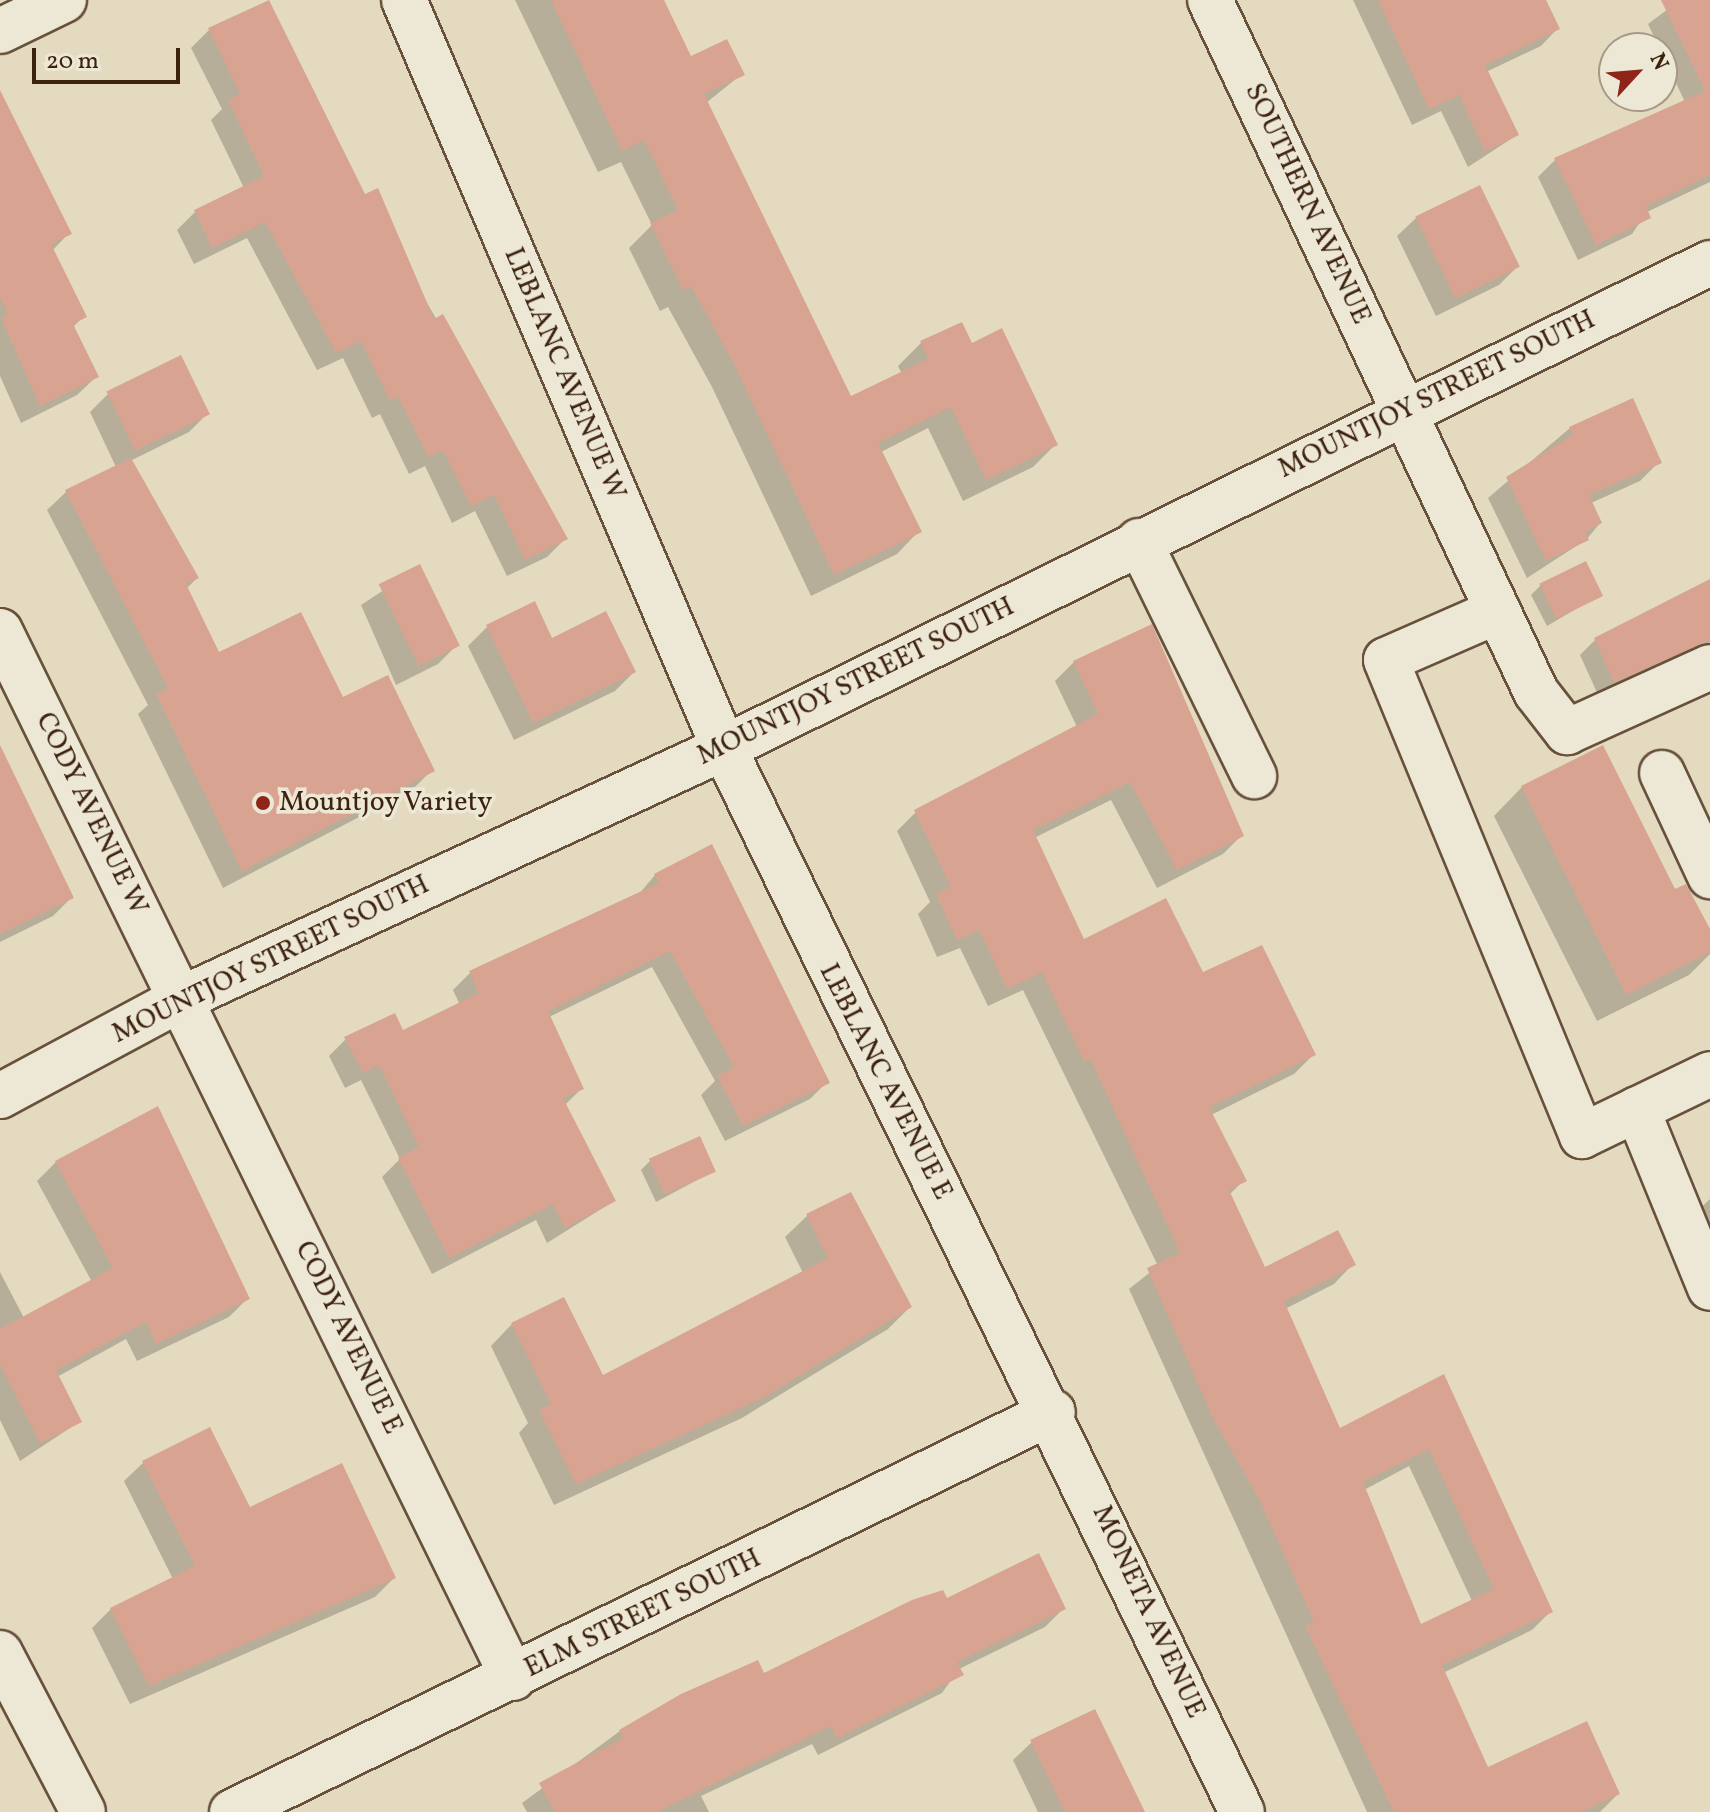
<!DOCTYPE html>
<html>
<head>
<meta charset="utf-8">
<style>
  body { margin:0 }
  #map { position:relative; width:1710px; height:1812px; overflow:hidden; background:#e4dac0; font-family:Vollkorn,serif }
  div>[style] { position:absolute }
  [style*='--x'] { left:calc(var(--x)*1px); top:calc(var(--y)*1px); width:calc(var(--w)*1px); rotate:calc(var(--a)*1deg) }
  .shadow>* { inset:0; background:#0003 }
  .building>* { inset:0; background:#d8a491; transform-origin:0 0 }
  .roads { filter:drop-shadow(2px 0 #67513b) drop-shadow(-2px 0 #67513b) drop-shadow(0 2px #67513b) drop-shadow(0 -2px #67513b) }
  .minor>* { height:44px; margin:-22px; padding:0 22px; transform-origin:22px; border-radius:22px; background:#ede7d6 }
  .dots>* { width:22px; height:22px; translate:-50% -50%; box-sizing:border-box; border:4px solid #ede7d6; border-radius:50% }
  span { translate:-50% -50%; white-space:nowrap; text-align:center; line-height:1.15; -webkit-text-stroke:7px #ede7d6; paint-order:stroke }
  .street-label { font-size:28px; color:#3d230f }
  .poi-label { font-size:28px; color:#3d230f }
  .left { translate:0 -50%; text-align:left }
  .north { position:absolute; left:1598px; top:32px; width:80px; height:80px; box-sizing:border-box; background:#ede7d6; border:2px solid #a79986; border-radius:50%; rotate:64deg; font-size:22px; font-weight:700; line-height:32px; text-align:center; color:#3d230f }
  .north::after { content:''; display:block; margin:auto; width:28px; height:36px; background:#8f2418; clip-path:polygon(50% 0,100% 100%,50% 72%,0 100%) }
  .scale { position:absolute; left:32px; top:48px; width:148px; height:36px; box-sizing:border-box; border:4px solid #3d230f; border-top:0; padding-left:10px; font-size:24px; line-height:28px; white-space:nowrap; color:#3d230f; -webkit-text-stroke:6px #ede7d6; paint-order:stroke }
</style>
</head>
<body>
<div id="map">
  <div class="shadow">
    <div style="clip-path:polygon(515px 0,662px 0,690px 59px,742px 74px,706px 103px,850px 399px,902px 374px,898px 366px,921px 343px,971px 345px,1056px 444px,1033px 467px,963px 501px,928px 428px,881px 452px,919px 531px,897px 554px,811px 596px,712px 387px,668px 307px,660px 311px,629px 248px,652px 225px,621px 162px,598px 172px)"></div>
    <div style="clip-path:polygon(1353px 0,1544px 0,1558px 28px,1541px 46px,1486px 72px,1517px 135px,1468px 167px,1441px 111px,1412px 125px)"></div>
    <div style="clip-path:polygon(1680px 0,1710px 0,1710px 182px,1647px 212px,1632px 234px,1578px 260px,1538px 177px,1555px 160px,1685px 102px,1648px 24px)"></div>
    <div style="clip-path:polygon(209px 30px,365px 197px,565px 539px,547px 557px,507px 576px,475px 511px,452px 523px,425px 466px,409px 474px,380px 414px,372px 418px,343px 358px,317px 370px,247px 238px,194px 264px,177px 230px,195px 212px,244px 188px,211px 120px,222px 109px,191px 48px)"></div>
    <div style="clip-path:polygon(0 125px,69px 233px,52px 251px,84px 316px,72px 328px,96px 377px,77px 395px,21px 423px,0 376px)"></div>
    <div style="clip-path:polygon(1416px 218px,1518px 266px,1499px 285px,1436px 316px,1397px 236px)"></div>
    <div style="clip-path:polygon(109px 393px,208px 413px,189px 432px,130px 461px,197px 578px,186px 589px,218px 655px,342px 700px,432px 770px,413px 789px,223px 888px,138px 714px,148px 705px,47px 510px,66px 492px,116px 467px,90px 412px)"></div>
    <div style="clip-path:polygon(1570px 428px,1659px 462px,1640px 481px,1591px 503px,1600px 523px,1587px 539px,1527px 578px,1488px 498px)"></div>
    <div style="clip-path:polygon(419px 567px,457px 645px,438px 664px,396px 685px,361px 605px)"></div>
    <div style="clip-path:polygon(1540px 586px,1600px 595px,1547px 626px,1531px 595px)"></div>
    <div style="clip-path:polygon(1702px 586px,1710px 601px,1710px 650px,1599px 697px,1580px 655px,1595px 640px)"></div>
    <div style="clip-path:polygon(534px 604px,551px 640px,634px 672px,615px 691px,514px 740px,468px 646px,487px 627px)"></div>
    <div style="clip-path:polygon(evenodd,1074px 662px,1242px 835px,1223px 854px,1157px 888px,1111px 800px,1034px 838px,1083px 941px,1202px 974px,1313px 1055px,1294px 1074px,1211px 1115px,1244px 1180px,1229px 1195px,1264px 1270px,1353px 1264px,1334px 1284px,1285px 1309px,1339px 1430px,1443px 1377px,1551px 1611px,1532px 1630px,1443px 1673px,1487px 1769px,1618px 1794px,1600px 1812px,1367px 1812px,1129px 1289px,1158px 1266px,1023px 990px,988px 1006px,960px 948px,937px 957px,918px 914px,930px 902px,897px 831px,916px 812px,1077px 727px,1055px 681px,1074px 662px,1409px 1466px,1472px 1601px,1420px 1626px,1364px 1490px,1409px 1466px)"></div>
    <div style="clip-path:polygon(1522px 787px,1674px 892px,1710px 934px,1710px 954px,1689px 975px,1597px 1021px,1494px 816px)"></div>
    <div style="clip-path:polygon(0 791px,72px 897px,53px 916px,0 942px)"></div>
    <div style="clip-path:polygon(655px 875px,827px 1082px,810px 1099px,725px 1141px,701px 1095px,715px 1081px,652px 967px,549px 1017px,582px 1088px,565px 1105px,614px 1201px,547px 1243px,536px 1220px,432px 1274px,382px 1177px,400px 1159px,361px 1080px,345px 1088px,329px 1056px,346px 1039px,402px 1033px,460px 1005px,453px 990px,470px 973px,639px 894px)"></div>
    <div style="clip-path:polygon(650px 1161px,714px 1171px,656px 1202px,641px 1170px)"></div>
    <div style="clip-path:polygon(56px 1162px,248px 1298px,229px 1317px,137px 1361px,126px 1339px,57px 1377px,79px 1422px,20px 1461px,0 1420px,0 1272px,24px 1318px,92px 1282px,37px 1181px)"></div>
    <div style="clip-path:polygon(1710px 1199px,1710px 1265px,1688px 1220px)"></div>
    <div style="clip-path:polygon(807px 1216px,910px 1307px,888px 1329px,742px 1418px,554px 1505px,519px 1433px,528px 1423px,491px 1346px,512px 1324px,602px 1377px,803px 1273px,785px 1237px)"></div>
    <div style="clip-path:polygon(143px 1463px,249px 1510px,394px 1578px,375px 1597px,130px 1704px,92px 1628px,111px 1609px,173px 1579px,124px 1481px)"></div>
    <div style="clip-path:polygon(946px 1600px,1064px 1608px,1045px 1627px,959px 1669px,942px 1693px,818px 1755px,812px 1744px,701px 1796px,709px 1812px,527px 1812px,522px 1803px,620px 1731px)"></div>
    <div style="clip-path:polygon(1032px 1742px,1144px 1812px,1038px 1812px,1013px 1760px)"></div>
  </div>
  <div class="building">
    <div style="clip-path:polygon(269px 0,365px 194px,378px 188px,434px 319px,443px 314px,568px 539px,525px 560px,494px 495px,471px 506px,443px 450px,428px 457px,398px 397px,390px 401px,361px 341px,336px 353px,265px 222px,212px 248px,194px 210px,264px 176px,228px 100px,240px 94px,208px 28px)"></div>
    <div style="clip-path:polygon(551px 0,664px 0,691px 56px,727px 39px,745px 75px,704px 94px,851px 396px,928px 359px,920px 341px,962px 322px,972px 343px,1002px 328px,1058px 445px,986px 480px,951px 407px,878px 443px,922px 532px,834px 575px,734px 364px,691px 286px,683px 290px,650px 223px,678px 210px,644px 140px,622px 151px)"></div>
    <div style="clip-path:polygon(1378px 0,1546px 0,1560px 29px,1485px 65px,1519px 135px,1485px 152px,1459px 95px,1429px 109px)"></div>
    <div style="clip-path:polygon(1661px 0,1710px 0,1710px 175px,1646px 206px,1651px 218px,1596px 245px,1554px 158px,1705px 91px)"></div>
    <div style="clip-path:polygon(0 90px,72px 234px,51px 244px,87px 317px,73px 324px,99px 377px,40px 406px,1px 318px,8px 314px,0 297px)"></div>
    <div style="left:1480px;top:185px;width:91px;height:72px;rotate:64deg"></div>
    <div style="left:181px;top:355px;width:66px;height:83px;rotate:64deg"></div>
    <div style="clip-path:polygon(1633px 398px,1662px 463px,1589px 495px,1602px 523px,1585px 532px,1589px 540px,1546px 561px,1506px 477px,1573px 435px,1569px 427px)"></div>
    <div style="clip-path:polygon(131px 458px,199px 578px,186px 584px,219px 652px,301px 612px,343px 697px,388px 675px,435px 771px,242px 871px,156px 694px,168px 688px,65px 490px)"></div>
    <div style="left:1586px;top:561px;width:39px;height:52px;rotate:64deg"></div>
    <div style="left:420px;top:564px;width:91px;height:46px;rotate:64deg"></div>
    <div style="clip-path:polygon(1710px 579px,1710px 640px,1614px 683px,1594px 638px)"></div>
    <div style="clip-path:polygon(535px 601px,552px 638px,606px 611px,636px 672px,533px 723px,486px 625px)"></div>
    <div style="clip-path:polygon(evenodd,1152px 624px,1244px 836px,1177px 870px,1130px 782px,1033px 830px,1084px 939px,1166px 898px,1203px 972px,1262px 945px,1316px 1055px,1209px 1107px,1247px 1181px,1229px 1190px,1265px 1267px,1338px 1230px,1356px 1265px,1284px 1301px,1340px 1428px,1444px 1374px,1553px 1612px,1442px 1665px,1488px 1767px,1587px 1721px,1620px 1794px,1581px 1812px,1394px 1812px,1305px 1626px,1314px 1622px,1260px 1501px,1214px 1420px,1147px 1268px,1180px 1253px,1090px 1058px,1084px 1061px,1042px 972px,1007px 989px,979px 930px,957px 940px,936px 894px,951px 887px,914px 810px,1098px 714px,1073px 661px,1152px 624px,1429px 1449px,1494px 1589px,1421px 1624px,1363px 1482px,1429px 1449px)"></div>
    <div style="clip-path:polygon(0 745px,74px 898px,0 934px)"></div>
    <div style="clip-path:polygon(1603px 745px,1675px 889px,1686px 884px,1710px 929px,1710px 952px,1626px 995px,1521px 786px)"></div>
    <div style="clip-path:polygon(712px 844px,830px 1083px,743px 1126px,717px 1076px,734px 1067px,670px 951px,548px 1011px,584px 1089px,563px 1098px,616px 1201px,565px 1228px,553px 1204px,449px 1258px,398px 1158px,419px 1147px,379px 1065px,363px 1073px,344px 1037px,395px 1013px,403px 1030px,479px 993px,469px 971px,659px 883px,654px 874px)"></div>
    <div style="clip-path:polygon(158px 1106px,250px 1299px,156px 1344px,146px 1322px,56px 1370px,82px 1422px,40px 1443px,0 1365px,0 1329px,113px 1268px,55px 1161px)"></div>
    <div style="left:700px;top:1136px;width:39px;height:56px;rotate:66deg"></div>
    <div style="clip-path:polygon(851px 1192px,912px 1307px,766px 1396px,576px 1484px,539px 1410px,551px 1404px,511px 1323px,564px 1297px,603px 1375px,828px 1258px,806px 1214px)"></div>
    <div style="clip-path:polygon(210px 1427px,250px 1507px,342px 1463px,396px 1578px,149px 1686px,110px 1608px,195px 1566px,142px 1461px)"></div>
    <div style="clip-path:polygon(1039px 1553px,1066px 1609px,957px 1662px,964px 1675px,837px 1738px,831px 1726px,657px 1812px,555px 1812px,539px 1783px,623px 1738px,619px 1730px,681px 1694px,758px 1660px,764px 1673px,912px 1600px,943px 1590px,947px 1598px)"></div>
    <div style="clip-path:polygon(1095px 1709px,1145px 1812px,1065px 1812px,1030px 1740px)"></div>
  </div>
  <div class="roads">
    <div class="minor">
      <div style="--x:404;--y:0;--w:814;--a:66.84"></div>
      <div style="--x:724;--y:748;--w:1183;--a:64.04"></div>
      <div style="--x:1210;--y:0;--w:765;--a:64.77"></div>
      <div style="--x:1536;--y:692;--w:51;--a:52.2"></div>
      <div style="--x:1567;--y:732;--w:157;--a:-24.4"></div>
      <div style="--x:0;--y:31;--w:71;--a:-25.8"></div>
      <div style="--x:1139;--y:541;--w:262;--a:63.9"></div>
      <div style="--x:1498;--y:611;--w:122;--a:156.4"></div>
      <div style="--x:1386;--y:660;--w:515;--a:67.62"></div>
      <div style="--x:1582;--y:1136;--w:142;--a:-25.8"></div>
      <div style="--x:0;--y:631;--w:1166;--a:63.9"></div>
      <div style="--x:1662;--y:773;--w:114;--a:65"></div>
      <div style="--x:0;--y:1096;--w:208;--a:-28.2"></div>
      <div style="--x:183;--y:998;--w:596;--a:-24.8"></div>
      <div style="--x:724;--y:748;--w:1099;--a:-26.19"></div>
      <div style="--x:1637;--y:1109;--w:193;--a:67.8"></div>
      <div style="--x:0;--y:1653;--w:179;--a:62.4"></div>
      <div style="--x:232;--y:1812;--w:913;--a:-25.98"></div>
    </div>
  </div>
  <div class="dots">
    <div style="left:263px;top:803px;background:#8f2418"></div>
  </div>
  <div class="street-label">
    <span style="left:1307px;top:204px;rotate:65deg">SOUTHERN AVENUE</span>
    <span style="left:564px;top:374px;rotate:67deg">LEBLANC AVENUE W</span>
    <span style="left:1437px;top:395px;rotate:-26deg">MOUNTJOY STREET SOUTH</span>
    <span style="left:856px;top:682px;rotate:-26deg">MOUNTJOY STREET SOUTH</span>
    <span style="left:91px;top:814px;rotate:64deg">CODY AVENUE W</span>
    <span style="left:271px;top:960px;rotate:-26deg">MOUNTJOY STREET SOUTH</span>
    <span style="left:885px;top:1082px;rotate:63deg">LEBLANC AVENUE E</span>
    <span style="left:348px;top:1338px;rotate:64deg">CODY AVENUE E</span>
    <span style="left:1148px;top:1612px;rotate:65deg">MONETA AVENUE</span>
    <span style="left:643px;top:1614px;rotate:-26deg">ELM STREET SOUTH</span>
  </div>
  <div class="poi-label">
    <span class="left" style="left:279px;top:803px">Mountjoy Variety</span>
  </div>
  <div class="north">N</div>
  <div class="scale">20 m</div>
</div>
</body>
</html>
